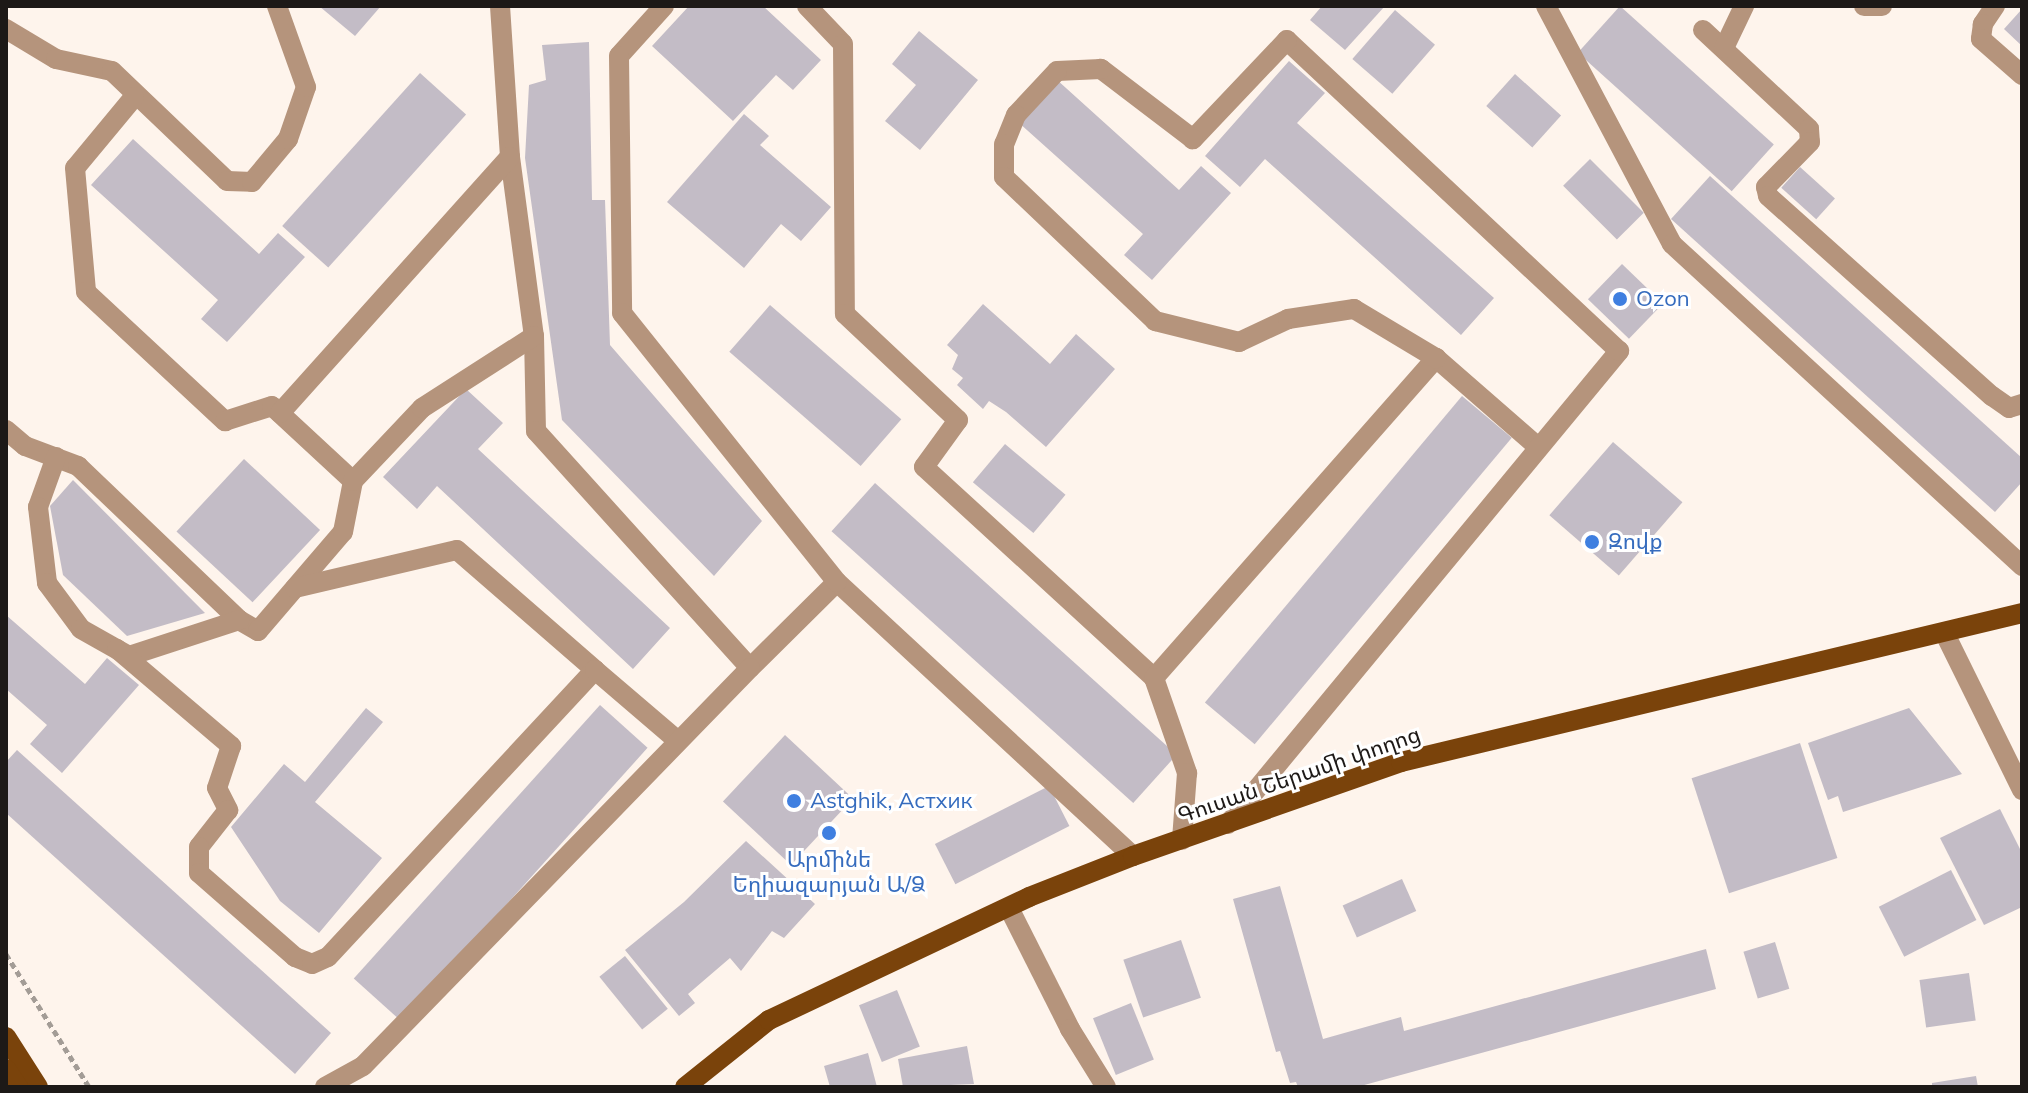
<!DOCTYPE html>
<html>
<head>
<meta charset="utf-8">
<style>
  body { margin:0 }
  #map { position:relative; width:2028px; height:1093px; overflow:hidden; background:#fef4ec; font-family:Mulish,"Noto Sans Armenian",sans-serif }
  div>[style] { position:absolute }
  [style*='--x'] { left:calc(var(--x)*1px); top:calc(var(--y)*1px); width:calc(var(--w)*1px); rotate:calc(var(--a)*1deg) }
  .building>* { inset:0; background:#c3bcc6; transform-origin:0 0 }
  .path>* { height:5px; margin-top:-2.5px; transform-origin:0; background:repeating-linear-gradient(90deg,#a39c96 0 6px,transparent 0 10px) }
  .minor>* { height:20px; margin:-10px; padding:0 10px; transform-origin:10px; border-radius:10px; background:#b5947c }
  .major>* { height:20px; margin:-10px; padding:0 10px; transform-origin:10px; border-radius:10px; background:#7a430b }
  .dots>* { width:22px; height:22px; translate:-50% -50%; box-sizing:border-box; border:4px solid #fff; border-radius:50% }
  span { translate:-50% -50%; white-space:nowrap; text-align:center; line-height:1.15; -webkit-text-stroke:6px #fff; paint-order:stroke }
  .shop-label { font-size:22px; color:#366cbe }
  .left { translate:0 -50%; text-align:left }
  .street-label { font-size:22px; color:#1d1917 }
  .frame { position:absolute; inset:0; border:8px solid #1d1917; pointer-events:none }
</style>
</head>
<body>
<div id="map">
  <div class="building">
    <div style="clip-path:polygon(319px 6px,381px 6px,355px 36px)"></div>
    <div style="clip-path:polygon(689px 6px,763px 6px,821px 60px,793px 90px,776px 75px,733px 121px,652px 46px)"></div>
    <div style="clip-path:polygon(1322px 6px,1385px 6px,1345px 50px,1310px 20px)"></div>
    <div style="left:1620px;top:6px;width:207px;height:63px;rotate:42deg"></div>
    <div style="clip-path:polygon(2022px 9px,2022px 46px,2004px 29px)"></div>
    <div style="left:1395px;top:10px;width:53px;height:65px;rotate:41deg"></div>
    <div style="clip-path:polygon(919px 31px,978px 80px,920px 150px,885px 121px,916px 85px,892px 64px)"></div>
    <div style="clip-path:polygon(589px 42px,592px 200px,605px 200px,610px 345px,762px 521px,714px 576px,562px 420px,525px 158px,529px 85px,546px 80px,542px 45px)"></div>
    <div style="clip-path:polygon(1289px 61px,1325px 93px,1297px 123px,1494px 298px,1461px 335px,1265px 159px,1240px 187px,1205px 156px)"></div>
    <div style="left:420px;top:73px;width:62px;height:206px;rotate:42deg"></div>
    <div style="left:1515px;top:74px;width:62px;height:43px;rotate:42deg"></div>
    <div style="clip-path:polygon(1056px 79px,1179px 190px,1201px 166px,1231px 193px,1152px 280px,1124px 255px,1143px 234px,1018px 122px)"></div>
    <div style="clip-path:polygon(744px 114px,769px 136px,760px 145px,831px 207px,801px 241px,781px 224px,744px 268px,667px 202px)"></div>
    <div style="clip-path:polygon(133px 139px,259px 254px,278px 233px,305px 257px,227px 342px,201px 319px,218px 300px,91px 185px)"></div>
    <div style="left:1590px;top:159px;width:76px;height:38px;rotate:45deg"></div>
    <div style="left:1800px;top:167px;width:47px;height:28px;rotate:42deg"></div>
    <div style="clip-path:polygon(1710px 176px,2022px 458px,2022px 482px,1995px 512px,1671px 219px)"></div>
    <div style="left:1622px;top:264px;width:57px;height:49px;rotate:44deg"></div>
    <div style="clip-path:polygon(983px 304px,1050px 364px,1076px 334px,1115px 369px,1046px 447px,1006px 412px,989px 401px,983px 409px,957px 385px,963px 378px,952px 369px,958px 355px,947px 345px)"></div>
    <div style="left:770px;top:305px;width:174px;height:62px;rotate:41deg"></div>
    <div style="clip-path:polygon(466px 389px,503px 423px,478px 449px,670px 628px,633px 669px,437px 486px,417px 509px,383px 477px)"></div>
    <div style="left:1462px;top:396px;width:65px;height:400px;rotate:40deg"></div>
    <div style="left:1613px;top:442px;width:92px;height:97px;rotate:41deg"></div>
    <div style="left:1005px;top:444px;width:79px;height:50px;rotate:40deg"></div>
    <div style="left:244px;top:459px;width:104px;height:99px;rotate:43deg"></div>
    <div style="clip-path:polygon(73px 480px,205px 613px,127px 636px,63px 575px,50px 506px)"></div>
    <div style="left:875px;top:483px;width:406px;height:65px;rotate:42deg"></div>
    <div style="clip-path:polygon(6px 615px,85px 684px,107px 658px,139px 685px,62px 773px,30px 744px,47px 725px,6px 689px)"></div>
    <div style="left:600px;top:705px;width:64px;height:368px;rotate:42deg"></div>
    <div style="clip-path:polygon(366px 708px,383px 722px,315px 802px,382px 858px,319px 933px,280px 901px,231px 827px,284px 764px,305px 782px)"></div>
    <div style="clip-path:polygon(1909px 708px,1962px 774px,1843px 812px,1838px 796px,1828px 800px,1808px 743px)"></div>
    <div style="left:785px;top:735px;width:93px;height:91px;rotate:43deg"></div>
    <div style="left:1800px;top:743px;width:121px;height:114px;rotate:72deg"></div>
    <div style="clip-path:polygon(17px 750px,331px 1033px,295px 1074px,6px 813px,6px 762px)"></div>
    <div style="left:1049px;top:786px;width:45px;height:128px;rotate:63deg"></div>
    <div style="clip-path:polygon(2000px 809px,2022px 853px,2022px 907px,1984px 925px,1940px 838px)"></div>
    <div style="clip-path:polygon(746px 841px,815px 904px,784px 938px,772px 931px,741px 971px,730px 958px,688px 994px,695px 1003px,679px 1016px,625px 950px,684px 902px)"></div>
    <div style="left:1951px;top:870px;width:56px;height:81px;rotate:63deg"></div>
    <div style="left:1402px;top:879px;width:35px;height:65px;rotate:66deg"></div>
    <div style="clip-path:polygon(1280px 886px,1323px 1039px,1401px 1017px,1404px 1031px,1706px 949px,1716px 989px,1357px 1087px,1298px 1087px,1296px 1082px,1290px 1083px,1280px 1051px,1276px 1052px,1233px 899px)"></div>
    <div style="left:1181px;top:940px;width:61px;height:61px;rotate:71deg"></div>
    <div style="left:1775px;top:942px;width:49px;height:33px;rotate:73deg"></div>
    <div style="left:625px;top:956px;width:68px;height:33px;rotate:51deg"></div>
    <div style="left:1969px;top:973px;width:48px;height:50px;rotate:82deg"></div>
    <div style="left:897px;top:990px;width:61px;height:41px;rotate:68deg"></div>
    <div style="left:1131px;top:1003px;width:61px;height:41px;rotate:68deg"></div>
    <div style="clip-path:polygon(967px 1046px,974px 1084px,903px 1087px,898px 1059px)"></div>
    <div style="clip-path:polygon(868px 1053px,877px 1087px,830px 1087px,824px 1066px)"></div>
    <div style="clip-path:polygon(1976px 1076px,1978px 1087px,1932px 1087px,1932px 1083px)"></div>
  </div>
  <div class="path">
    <div style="--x:6;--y:954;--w:157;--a:58"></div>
  </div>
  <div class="minor">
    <div style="--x:500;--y:6;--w:151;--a:86.2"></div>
    <div style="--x:510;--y:157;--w:181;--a:82.4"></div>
    <div style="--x:534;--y:336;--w:95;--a:88.8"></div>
    <div style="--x:536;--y:431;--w:319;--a:47.9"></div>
    <div style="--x:750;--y:668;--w:122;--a:-44.7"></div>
    <div style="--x:837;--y:582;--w:403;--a:42.8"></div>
    <div style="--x:664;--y:6;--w:67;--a:132"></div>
    <div style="--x:619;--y:56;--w:257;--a:89.3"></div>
    <div style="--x:622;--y:313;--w:344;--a:51.4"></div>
    <div style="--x:807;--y:6;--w:52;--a:46.5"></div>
    <div style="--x:843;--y:44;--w:270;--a:89.6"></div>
    <div style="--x:845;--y:314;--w:155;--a:43.2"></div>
    <div style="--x:958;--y:420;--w:58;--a:125.9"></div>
    <div style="--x:924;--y:467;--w:312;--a:42.5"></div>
    <div style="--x:1154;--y:678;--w:427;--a:-48.6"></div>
    <div style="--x:1436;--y:358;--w:135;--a:41.1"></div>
    <div style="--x:1546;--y:6;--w:269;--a:62.1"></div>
    <div style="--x:1672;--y:244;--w:476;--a:42.6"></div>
    <div style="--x:1864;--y:6;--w:18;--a:0"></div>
    <div style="--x:1995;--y:6;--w:22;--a:124"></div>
    <div style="--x:1983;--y:24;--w:15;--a:98"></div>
    <div style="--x:1981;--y:39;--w:55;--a:41.3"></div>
    <div style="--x:6;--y:29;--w:58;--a:31"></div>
    <div style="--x:56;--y:59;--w:57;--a:12.1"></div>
    <div style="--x:112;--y:71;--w:159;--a:43.7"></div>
    <div style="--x:227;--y:181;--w:25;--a:2"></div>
    <div style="--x:252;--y:182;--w:56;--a:-50.1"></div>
    <div style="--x:288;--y:139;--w:55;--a:-70.9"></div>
    <div style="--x:306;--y:87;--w:86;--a:-109.7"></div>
    <div style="--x:1703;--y:30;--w:145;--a:43"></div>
    <div style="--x:1809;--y:129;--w:13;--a:86"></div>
    <div style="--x:1810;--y:142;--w:63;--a:134.4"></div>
    <div style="--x:1766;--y:187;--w:9;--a:77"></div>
    <div style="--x:1768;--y:196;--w:300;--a:41.8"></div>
    <div style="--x:1992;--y:396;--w:21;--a:35"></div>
    <div style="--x:2009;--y:408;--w:14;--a:-17"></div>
    <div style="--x:1724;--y:48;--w:47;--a:-64.5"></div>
    <div style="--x:134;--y:97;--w:92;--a:129.7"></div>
    <div style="--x:75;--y:168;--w:124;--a:84.9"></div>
    <div style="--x:86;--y:292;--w:190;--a:42.9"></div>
    <div style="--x:225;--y:421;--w:49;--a:-17.7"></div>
    <div style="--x:272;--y:406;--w:110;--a:42.8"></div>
    <div style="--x:280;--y:413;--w:344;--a:-48.1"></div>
    <div style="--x:6;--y:430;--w:25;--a:40"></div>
    <div style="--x:25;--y:446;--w:57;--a:20.7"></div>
    <div style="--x:78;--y:466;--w:223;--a:43.7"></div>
    <div style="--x:239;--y:620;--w:22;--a:30"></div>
    <div style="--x:258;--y:631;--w:130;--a:-49.4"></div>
    <div style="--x:343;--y:532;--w:52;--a:-78.9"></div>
    <div style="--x:353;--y:481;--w:100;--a:-46.6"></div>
    <div style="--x:422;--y:408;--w:133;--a:-32.7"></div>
    <div style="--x:56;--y:457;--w:53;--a:109.8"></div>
    <div style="--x:38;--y:507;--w:77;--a:83.2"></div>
    <div style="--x:47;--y:583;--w:57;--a:53.5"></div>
    <div style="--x:81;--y:629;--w:55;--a:29.4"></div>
    <div style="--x:129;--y:656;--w:116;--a:-18.1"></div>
    <div style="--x:295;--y:588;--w:166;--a:-13.2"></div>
    <div style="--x:457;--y:550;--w:183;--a:41"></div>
    <div style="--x:1945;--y:634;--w:174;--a:63.7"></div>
    <div style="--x:117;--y:649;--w:150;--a:40.4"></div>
    <div style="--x:231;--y:746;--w:44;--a:108.4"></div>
    <div style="--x:217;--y:788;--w:25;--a:63"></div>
    <div style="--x:228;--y:810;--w:47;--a:128.1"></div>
    <div style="--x:199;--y:847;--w:26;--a:90"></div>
    <div style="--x:199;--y:873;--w:128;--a:41.2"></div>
    <div style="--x:295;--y:957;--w:18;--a:22"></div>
    <div style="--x:312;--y:964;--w:17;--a:-24"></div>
    <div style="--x:328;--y:957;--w:392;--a:-47.1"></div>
    <div style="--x:595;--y:670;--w:109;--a:40.5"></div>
    <div style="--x:1154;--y:678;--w:101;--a:70.8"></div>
    <div style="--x:1187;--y:773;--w:67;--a:94.3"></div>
    <div style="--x:1228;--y:824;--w:614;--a:-50.42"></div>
    <div style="--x:1619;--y:351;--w:455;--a:-136.9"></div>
    <div style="--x:1287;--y:40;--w:137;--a:133.5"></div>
    <div style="--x:1193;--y:139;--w:116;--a:-142.7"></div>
    <div style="--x:1101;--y:69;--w:44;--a:177.4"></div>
    <div style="--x:1057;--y:71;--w:60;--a:133"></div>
    <div style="--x:1016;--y:115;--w:31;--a:112"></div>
    <div style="--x:1004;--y:144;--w:33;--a:90"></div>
    <div style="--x:1004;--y:177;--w:209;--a:43.6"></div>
    <div style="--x:1155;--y:321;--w:87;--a:14"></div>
    <div style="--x:1239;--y:342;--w:54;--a:-25.1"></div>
    <div style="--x:1288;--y:319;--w:67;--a:-8.6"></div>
    <div style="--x:1354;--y:309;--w:96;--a:30.9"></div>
    <div style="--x:1009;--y:908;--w:136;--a:63.2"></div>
    <div style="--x:1070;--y:1029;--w:68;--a:58.2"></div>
    <div style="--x:325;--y:1087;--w:43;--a:-28.9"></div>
    <div style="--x:363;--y:1066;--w:555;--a:-45.8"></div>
  </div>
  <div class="major">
    <div style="--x:6;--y:1037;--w:59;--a:57.4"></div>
    <div style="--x:6;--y:1069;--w:22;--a:56"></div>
    <div style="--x:685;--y:1087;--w:107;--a:-38.6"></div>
    <div style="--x:769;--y:1020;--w:288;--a:-25.3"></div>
    <div style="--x:1029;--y:897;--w:112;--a:-21.5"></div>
    <div style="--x:1133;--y:856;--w:284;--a:-19.3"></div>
    <div style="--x:1401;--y:762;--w:639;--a:-13.49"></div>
  </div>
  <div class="dots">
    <div style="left:1620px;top:299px;background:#3f7fe0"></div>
    <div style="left:1592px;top:542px;background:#3f7fe0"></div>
    <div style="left:794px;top:801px;background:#3f7fe0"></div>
    <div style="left:829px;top:833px;background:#3f7fe0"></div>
  </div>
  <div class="shop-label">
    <span class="left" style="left:1636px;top:299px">Ozon</span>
    <span class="left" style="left:1608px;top:542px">Զովք</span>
    <span class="left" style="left:810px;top:801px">Astghik, Астхик</span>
    <span style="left:829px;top:872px">Արմինե<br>Եղիազարյան Ա/Ձ</span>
  </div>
  <div class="street-label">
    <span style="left:1299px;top:775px;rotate:-19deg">Գուսան Շերամի փողոց</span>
  </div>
  <div class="frame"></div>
</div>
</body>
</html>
